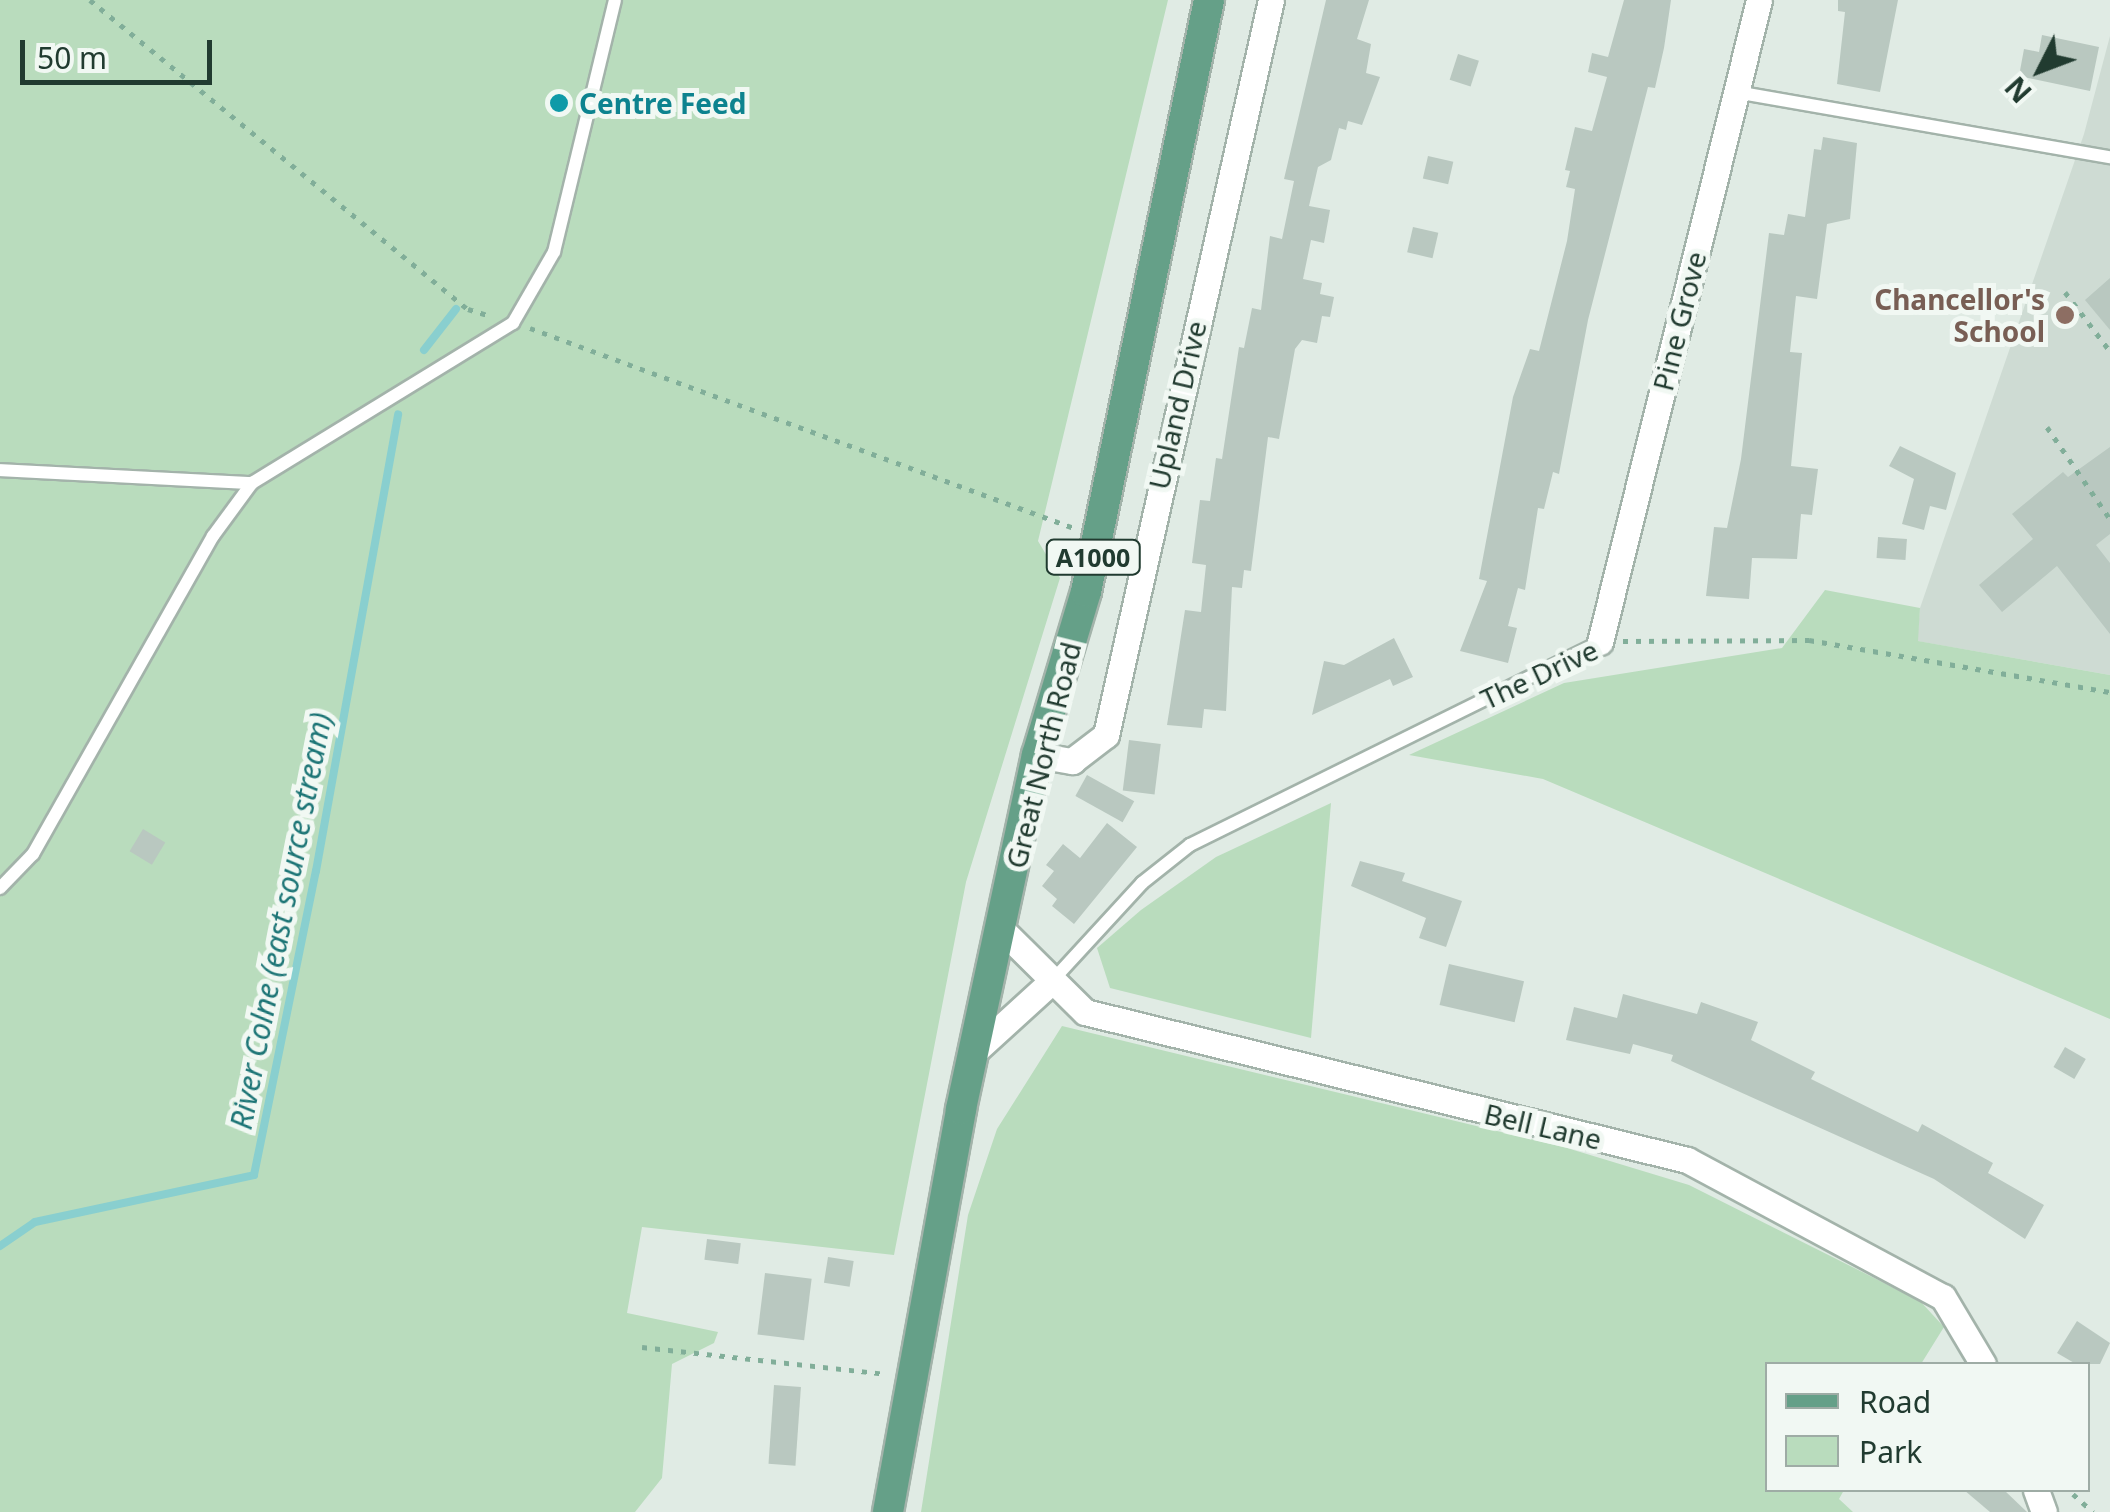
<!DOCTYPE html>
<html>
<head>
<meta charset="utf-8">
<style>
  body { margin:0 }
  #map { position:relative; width:2110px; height:1512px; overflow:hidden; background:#e0ebe4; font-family:"Noto Sans",sans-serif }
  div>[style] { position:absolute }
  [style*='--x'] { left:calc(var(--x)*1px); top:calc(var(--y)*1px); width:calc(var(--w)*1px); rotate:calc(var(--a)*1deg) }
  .built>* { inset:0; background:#cedbd3 }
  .green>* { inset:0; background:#b9dcbd }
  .stream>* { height:8px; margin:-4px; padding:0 4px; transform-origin:4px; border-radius:4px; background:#89cfcf }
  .building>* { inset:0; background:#b9c8c0; transform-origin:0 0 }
  .path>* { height:5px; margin-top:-2.5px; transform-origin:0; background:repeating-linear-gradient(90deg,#81ae99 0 5px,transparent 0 13px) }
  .roads { filter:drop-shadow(2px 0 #a3b3aa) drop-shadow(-2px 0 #a3b3aa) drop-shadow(0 2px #a3b3aa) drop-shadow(0 -2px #a3b3aa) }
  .lane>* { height:12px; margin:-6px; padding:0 6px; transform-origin:6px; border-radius:6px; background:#fff }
  .street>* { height:25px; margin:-12.5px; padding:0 12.5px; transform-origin:12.5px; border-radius:12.5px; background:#fff }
  .primary>* { height:30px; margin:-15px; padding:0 15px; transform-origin:15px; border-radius:15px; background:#65a088 }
  .dots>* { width:28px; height:28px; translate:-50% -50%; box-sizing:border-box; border:5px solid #f1f8f3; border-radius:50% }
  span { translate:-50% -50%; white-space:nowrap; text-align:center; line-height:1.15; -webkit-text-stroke:10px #f1f8f3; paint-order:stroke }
  .shield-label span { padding:2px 8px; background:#f1f8f3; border:2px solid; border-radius:8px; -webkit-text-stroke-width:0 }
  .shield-label { font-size:25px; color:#213b30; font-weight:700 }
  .culture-label { font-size:28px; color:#0d838f; font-weight:700 }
  .left { translate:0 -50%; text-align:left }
  .education-label { font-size:28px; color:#785e54; font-weight:700 }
  .right { translate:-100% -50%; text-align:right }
  .street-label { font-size:28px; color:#213b30 }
  .water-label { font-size:30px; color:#1d7576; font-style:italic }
  .legend { position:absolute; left:1765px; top:1362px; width:325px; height:130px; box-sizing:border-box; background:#f1f8f3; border:2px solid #9eaca5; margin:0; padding:12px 18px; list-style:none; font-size:30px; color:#213b30 }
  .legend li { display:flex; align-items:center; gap:20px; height:50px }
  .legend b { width:50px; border:2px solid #9eaca5 }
  .north { position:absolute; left:1990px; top:20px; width:100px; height:100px; -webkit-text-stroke:8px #f1f8f3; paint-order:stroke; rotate:228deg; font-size:28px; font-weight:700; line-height:40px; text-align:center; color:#213b30 }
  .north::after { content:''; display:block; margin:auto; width:35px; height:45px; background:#213b30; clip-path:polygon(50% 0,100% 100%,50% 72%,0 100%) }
  .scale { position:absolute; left:20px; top:40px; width:192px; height:45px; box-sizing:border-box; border:5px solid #213b30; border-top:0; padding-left:12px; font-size:30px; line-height:35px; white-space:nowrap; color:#213b30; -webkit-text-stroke:8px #f1f8f3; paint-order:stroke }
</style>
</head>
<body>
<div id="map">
  <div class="built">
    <div style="clip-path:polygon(2110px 36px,2110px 675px,1917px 641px,1920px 608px,2084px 134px)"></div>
  </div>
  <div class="green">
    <div style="clip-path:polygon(0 0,1168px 0,1038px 541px,1060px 578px,966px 882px,894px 1255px,642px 1227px,627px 1313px,718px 1332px,714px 1343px,672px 1364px,662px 1478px,635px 1512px,0 1512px)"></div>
    <div style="clip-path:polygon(1825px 590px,1920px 608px,1918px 641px,2110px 675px,2110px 1019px,1543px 779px,1409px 755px,1564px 683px,1782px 648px)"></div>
    <div style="clip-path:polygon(1331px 803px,1311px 1038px,1110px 988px,1097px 948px,1141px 910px,1216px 857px)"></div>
    <div style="clip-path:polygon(1062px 1026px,1567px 1148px,1689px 1185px,1920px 1301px,1944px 1327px,1921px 1364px,1768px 1364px,1768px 1490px,1844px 1490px,1839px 1499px,1853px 1512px,921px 1512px,968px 1215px,997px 1129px)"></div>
  </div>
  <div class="stream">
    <div style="--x:424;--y:350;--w:52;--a:-52"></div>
    <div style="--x:0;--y:1246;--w:42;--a:-34.4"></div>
    <div style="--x:35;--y:1222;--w:224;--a:-12.1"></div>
    <div style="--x:254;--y:1175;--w:310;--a:-78.5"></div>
    <div style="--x:316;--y:871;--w:464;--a:-79.8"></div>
  </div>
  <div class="building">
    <div style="clip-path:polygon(1326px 0,1369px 0,1357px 39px,1371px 44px,1366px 73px,1380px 77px,1362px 125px,1348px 121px,1346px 130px,1339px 128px,1331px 160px,1318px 167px,1309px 206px,1330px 210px,1324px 243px,1311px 240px,1303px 279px,1322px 283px,1320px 294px,1334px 297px,1330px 317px,1322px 316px,1317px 343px,1302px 340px,1295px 349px,1279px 439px,1268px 437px,1251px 571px,1244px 570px,1242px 588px,1232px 587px,1226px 711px,1204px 709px,1202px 728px,1167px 725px,1185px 610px,1201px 612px,1206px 565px,1192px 563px,1200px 500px,1210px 501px,1216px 458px,1222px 459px,1239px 347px,1244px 348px,1252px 308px,1261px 310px,1270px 236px,1282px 239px,1294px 181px,1284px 179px)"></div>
    <div style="clip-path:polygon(1624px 0,1671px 0,1664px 48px,1655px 88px,1648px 87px,1588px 320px,1559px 474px,1553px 472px,1544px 509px,1538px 508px,1525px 590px,1518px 588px,1508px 626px,1517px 628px,1508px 663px,1460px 651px,1487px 581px,1479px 579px,1513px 397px,1530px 349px,1539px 351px,1567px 241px,1575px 189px,1566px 187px,1570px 171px,1565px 170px,1575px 127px,1592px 131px,1607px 77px,1588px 72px,1592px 53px,1608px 57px)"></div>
    <div style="clip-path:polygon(1838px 0,1898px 0,1880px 92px,1837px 84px,1845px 12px,1838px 11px)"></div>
    <div style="clip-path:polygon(2042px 35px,2099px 47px,2090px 91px,2019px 76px,2024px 49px,2039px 52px)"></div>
    <div style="left:1458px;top:54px;width:22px;height:27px;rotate:18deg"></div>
    <div style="clip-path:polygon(1823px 137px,1857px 143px,1850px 219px,1827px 224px,1817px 299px,1796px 296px,1790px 352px,1802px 353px,1791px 466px,1818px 469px,1812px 515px,1801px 514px,1797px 559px,1752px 558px,1749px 599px,1706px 596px,1714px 527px,1727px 528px,1741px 459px,1769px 233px,1784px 235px,1788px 214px,1805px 217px,1814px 149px,1821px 150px)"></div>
    <div style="left:1428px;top:156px;width:26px;height:23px;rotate:13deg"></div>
    <div style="left:1413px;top:227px;width:26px;height:26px;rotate:13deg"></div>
    <div style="clip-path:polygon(2110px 278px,2110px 330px,2085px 300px)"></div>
    <div style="clip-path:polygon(1900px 446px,1956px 473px,1946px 510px,1930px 506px,1924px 530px,1902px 524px,1914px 479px,1889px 466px)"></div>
    <div style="clip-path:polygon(2110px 447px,2110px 534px,2096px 545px,2110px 563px,2110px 634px,2057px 566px,2002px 612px,1979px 585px,2033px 539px,2012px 514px,2063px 472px,2068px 477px)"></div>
    <div style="left:1878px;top:537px;width:29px;height:21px;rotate:4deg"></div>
    <div style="clip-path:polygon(1394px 638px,1413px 677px,1393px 686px,1390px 679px,1312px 715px,1324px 661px,1344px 665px)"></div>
    <div style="left:1129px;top:740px;width:32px;height:51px;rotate:7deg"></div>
    <div style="left:1087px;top:775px;width:54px;height:24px;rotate:29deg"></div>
    <div style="clip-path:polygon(1107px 823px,1137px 847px,1074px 924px,1052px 906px,1057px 899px,1042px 886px,1054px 871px,1046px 865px,1063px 844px,1080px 858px)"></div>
    <div style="left:143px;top:829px;width:26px;height:26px;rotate:31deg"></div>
    <div style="clip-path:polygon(1360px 861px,1405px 873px,1402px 881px,1462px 901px,1446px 947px,1419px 938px,1426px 918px,1351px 886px)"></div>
    <div style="left:1449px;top:964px;width:77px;height:42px;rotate:13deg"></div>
    <div style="clip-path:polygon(1623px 994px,1697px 1014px,1701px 1002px,1758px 1022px,1751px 1040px,1815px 1072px,1811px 1079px,1918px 1132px,1922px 1124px,1993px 1163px,1988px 1173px,2044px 1205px,2025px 1239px,1934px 1179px,1671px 1061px,1673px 1055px,1633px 1044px,1630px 1054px,1566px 1040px,1574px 1007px,1617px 1018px)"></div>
    <div style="left:2065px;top:1047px;width:24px;height:23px;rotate:30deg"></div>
    <div style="left:707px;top:1239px;width:34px;height:21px;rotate:7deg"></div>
    <div style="left:828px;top:1257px;width:26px;height:26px;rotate:9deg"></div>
    <div style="left:765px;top:1273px;width:47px;height:62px;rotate:7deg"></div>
    <div style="clip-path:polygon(2077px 1321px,2110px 1343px,2100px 1364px,2076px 1364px,2057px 1353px)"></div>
    <div style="left:774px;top:1385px;width:27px;height:79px;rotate:4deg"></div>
    <div style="clip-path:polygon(1964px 1490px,2004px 1490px,2027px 1512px,1990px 1512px)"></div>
  </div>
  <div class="path">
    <div style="--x:90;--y:0;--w:488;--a:39.3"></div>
    <div style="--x:468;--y:309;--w:24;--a:17"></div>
    <div style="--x:2065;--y:292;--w:74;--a:52.7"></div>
    <div style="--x:530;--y:328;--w:580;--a:20.19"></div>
    <div style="--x:2047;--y:427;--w:112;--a:55.6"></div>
    <div style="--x:1623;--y:641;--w:186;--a:-0.3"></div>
    <div style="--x:1809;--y:640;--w:305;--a:9.8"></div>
    <div style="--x:642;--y:1347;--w:245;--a:6.3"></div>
    <div style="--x:2073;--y:1494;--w:27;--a:42"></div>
  </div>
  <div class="roads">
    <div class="lane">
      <div style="--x:1736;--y:92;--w:380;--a:9.9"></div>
      <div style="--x:0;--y:470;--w:252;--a:3"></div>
      <div style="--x:0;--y:888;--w:47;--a:-45.9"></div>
      <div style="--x:33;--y:854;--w:365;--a:-60.5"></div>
      <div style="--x:213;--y:536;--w:66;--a:-53.7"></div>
      <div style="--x:252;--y:483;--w:306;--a:-31.5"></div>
      <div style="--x:513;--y:323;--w:82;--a:-60"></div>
      <div style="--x:554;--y:252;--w:259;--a:-76.4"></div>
      <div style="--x:1052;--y:981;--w:133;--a:-47.4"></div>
      <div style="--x:1142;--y:883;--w:61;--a:-38.4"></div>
      <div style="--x:1190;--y:845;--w:458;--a:-26.3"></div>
    </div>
    <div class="street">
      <div style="--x:1600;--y:642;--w:661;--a:-76.09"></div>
      <div style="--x:1037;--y:755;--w:36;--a:10"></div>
      <div style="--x:1072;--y:761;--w:43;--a:-37.4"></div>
      <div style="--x:1106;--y:735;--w:753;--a:-77.35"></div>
      <div style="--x:1001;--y:929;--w:118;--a:44.7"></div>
      <div style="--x:1085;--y:1012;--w:620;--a:13.81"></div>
      <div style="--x:1687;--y:1160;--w:290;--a:28.2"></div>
      <div style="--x:1943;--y:1297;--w:78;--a:59.2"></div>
      <div style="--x:974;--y:1052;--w:105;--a:-42.3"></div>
      <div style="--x:2036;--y:1490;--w:23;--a:70"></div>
    </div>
    <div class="primary">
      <div style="--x:888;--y:1512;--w:410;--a:-79.7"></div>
      <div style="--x:961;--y:1109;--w:362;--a:-77.9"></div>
      <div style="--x:1037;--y:755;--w:170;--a:-73.3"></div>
      <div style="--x:1086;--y:592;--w:605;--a:-78.26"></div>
    </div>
  </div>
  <div class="dots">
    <div style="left:559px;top:103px;background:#0f9aa8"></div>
    <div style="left:2065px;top:315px;background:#8d6e63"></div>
  </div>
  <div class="shield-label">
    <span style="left:1093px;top:557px">A1000</span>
  </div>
  <div class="culture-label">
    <span class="left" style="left:579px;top:103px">Centre Feed</span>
  </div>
  <div class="education-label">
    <span class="right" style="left:2045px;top:315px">Chancellor's<br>School</span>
  </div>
  <div class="street-label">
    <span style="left:1679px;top:321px;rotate:-76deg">Pine Grove</span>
    <span style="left:1177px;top:405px;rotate:-77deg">Upland Drive</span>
    <span style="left:1539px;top:674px;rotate:-25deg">The Drive</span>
    <span style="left:1043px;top:755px;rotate:-76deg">Great North Road</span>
    <span style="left:1543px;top:1126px;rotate:13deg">Bell Lane</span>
  </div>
  <div class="water-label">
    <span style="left:281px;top:921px;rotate:-79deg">River Colne (east source stream)</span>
  </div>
  <ul class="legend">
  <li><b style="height:12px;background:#65a088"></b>Road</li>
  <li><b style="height:28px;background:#b9dcbd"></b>Park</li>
  </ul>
  <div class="north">N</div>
  <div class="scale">50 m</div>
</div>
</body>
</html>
